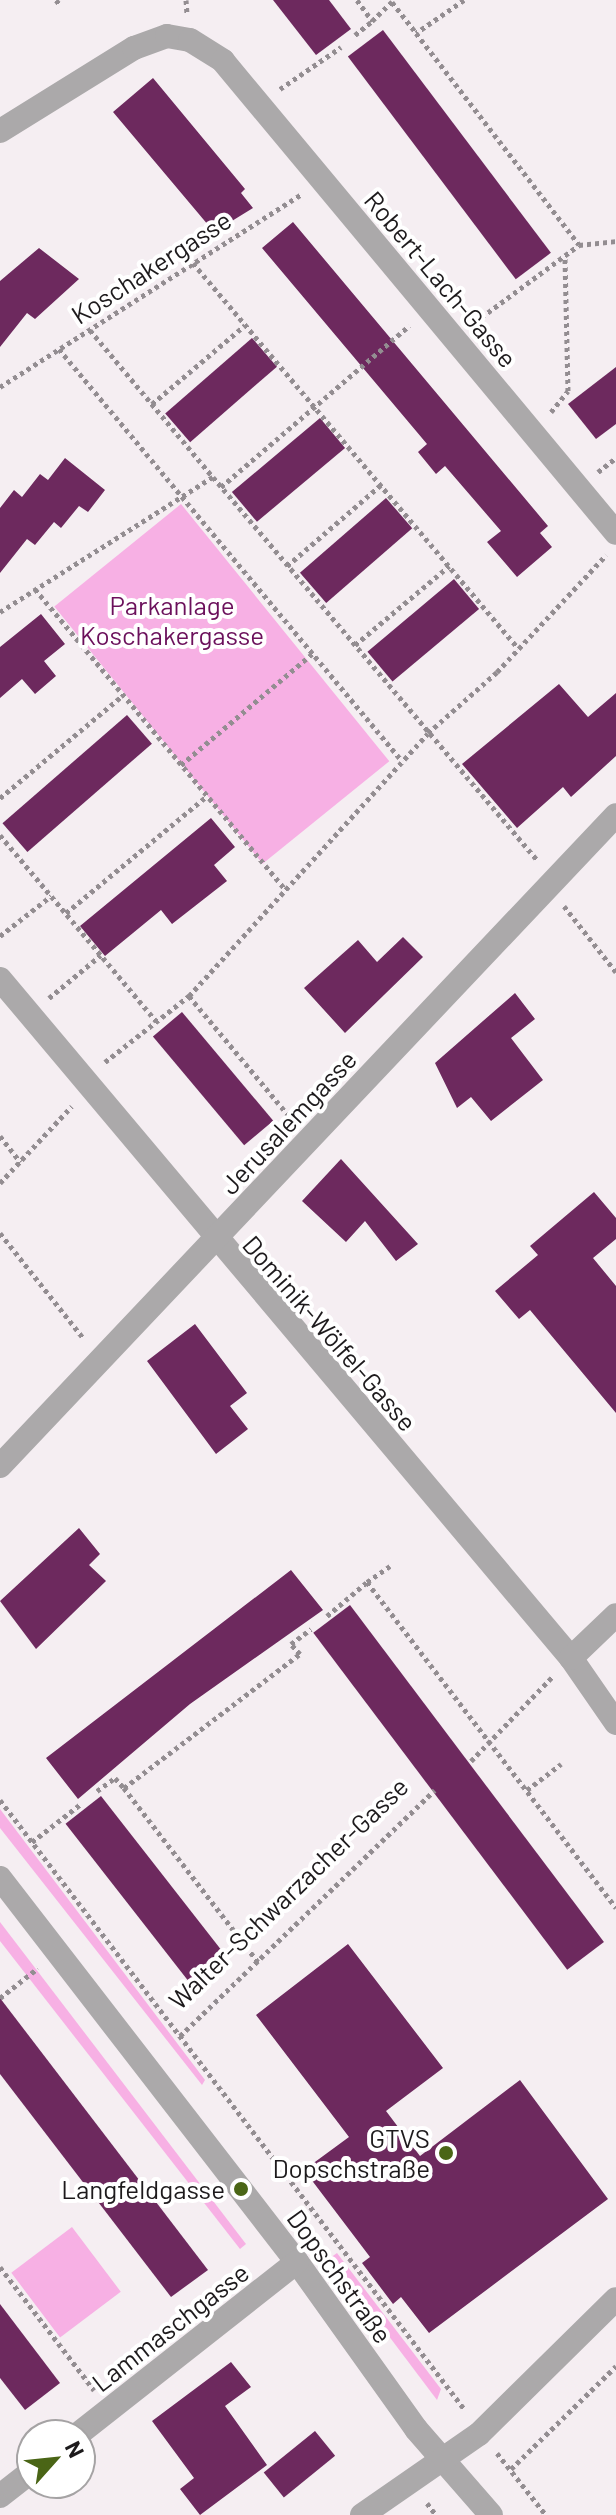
<!DOCTYPE html>
<html>
<head>
<meta charset="utf-8">
<style>
  body { margin:0 }
  #map { position:relative; width:616px; height:2515px; overflow:hidden; background:#f5eef2; font-family:Barlow,sans-serif }
  div>[style] { position:absolute }
  [style*='--x'] { left:calc(var(--x)*1px); top:calc(var(--y)*1px); width:calc(var(--w)*1px); rotate:calc(var(--a)*1deg) }
  .green>* { inset:0; background:#f7b0e4; transform-origin:0 0 }
  .building>* { inset:0; background:#6d295e; transform-origin:0 0 }
  .path>* { height:5px; margin-top:-2.5px; transform-origin:0; background:repeating-linear-gradient(90deg,#938d91 0 4px,transparent 0 8px) }
  .street>* { height:24px; margin:-12px; padding:0 12px; transform-origin:12px; border-radius:12px; background:#aba9aa }
  .dots>* { width:22px; height:22px; translate:-50% -50%; box-sizing:border-box; border:4px solid #fff; border-radius:50% }
  span { translate:-50% -50%; white-space:nowrap; text-align:center; line-height:1.15; -webkit-text-stroke:8px #fff; paint-order:stroke }
  .street-label { font-size:26px; color:#1d1a1c }
  .park-label { font-size:26px; color:#6b105b }
  .poi-label { font-size:26px; color:#1d1a1c }
  .right { translate:-100% -50%; text-align:right }
  .north { position:absolute; left:16px; top:2419px; width:80px; height:80px; box-sizing:border-box; background:#fff; border:2px solid #a5a3a4; border-radius:50%; rotate:63deg; font-size:22px; font-weight:700; line-height:32px; text-align:center; color:#1d1a1c }
  .north::after { content:''; display:block; margin:auto; width:28px; height:36px; background:#4a6516; clip-path:polygon(50% 0,100% 100%,50% 72%,0 100%) }
</style>
</head>
<body>
<div id="map">
  <div class="green">
    <div style="left:181px;top:504px;width:331px;height:163px;rotate:51deg"></div>
    <div style="clip-path:polygon(0 1809px,205px 2080px,202px 2085px,0 1828px)"></div>
    <div style="clip-path:polygon(0 1922px,246px 2244px,240px 2249px,0 1941px)"></div>
    <div style="left:72px;top:2227px;width:81px;height:76px;rotate:53deg"></div>
    <div style="clip-path:polygon(337px 2253px,441px 2389px,437px 2400px,330px 2258px)"></div>
  </div>
  <div class="building">
    <div style="clip-path:polygon(273px 0,329px 0,351px 29px,316px 55px)"></div>
    <div style="left:383px;top:30px;width:279px;height:44px;rotate:53deg"></div>
    <div style="clip-path:polygon(153px 78px,245px 189px,241px 193px,253px 208px,214px 232px,113px 112px)"></div>
    <div style="clip-path:polygon(293px 222px,548px 526px,540px 533px,552px 547px,517px 577px,487px 542px,501px 531px,445px 466px,436px 474px,418px 452px,427px 444px,262px 248px)"></div>
    <div style="clip-path:polygon(39px 248px,79px 279px,35px 319px,27px 313px,0 347px,0 281px)"></div>
    <div style="left:252px;top:338px;width:38px;height:115px;rotate:49deg"></div>
    <div style="clip-path:polygon(616px 367px,616px 424px,596px 439px,568px 404px)"></div>
    <div style="left:320px;top:418px;width:39px;height:115px;rotate:50deg"></div>
    <div style="clip-path:polygon(65px 458px,105px 490px,88px 512px,79px 506px,61px 528px,54px 522px,35px 545px,27px 539px,0 573px,0 508px,14px 490px,22px 497px,40px 474px,48px 480px)"></div>
    <div style="left:386px;top:498px;width:40px;height:114px;rotate:49deg"></div>
    <div style="left:454px;top:579px;width:39px;height:113px;rotate:50deg"></div>
    <div style="clip-path:polygon(41px 614px,65px 644px,44px 661px,56px 676px,35px 694px,22px 679px,0 698px,0 647px)"></div>
    <div style="clip-path:polygon(559px 684px,588px 717px,616px 693px,616px 756px,571px 797px,563px 787px,517px 828px,462px 764px)"></div>
    <div style="left:127px;top:715px;width:38px;height:165px;rotate:49deg"></div>
    <div style="clip-path:polygon(211px 818px,235px 847px,214px 865px,227px 881px,172px 924px,161px 910px,105px 956px,80px 926px)"></div>
    <div style="clip-path:polygon(403px 937px,423px 957px,345px 1033px,304px 988px,358px 940px,377px 962px)"></div>
    <div style="clip-path:polygon(515px 993px,535px 1019px,511px 1038px,543px 1080px,491px 1121px,471px 1097px,457px 1108px,435px 1063px)"></div>
    <div style="left:182px;top:1012px;width:142px;height:38px;rotate:50deg"></div>
    <div style="clip-path:polygon(341px 1159px,418px 1244px,396px 1261px,365px 1221px,346px 1242px,302px 1201px)"></div>
    <div style="clip-path:polygon(594px 1192px,616px 1218px,616px 1239px,593px 1258px,616px 1286px,616px 1413px,530px 1310px,519px 1319px,495px 1291px,538px 1255px,530px 1246px)"></div>
    <div style="clip-path:polygon(195px 1324px,247px 1393px,230px 1406px,248px 1429px,216px 1454px,147px 1361px)"></div>
    <div style="clip-path:polygon(79px 1528px,100px 1554px,89px 1565px,106px 1581px,36px 1649px,0 1601px)"></div>
    <div style="clip-path:polygon(291px 1570px,323px 1610px,190px 1704px,78px 1799px,46px 1758px)"></div>
    <div style="left:350px;top:1605px;width:422px;height:46px;rotate:53deg"></div>
    <div style="left:101px;top:1796px;width:202px;height:45px;rotate:52deg"></div>
    <div style="clip-path:polygon(348px 1944px,443px 2068px,386px 2111px,420px 2156px,520px 2080px,608px 2199px,429px 2333px,401px 2297px,393px 2304px,362px 2263px,370px 2257px,304px 2170px,349px 2137px,256px 2015px)"></div>
    <div style="clip-path:polygon(0 1998px,208px 2270px,171px 2297px,0 2074px)"></div>
    <div style="clip-path:polygon(0 2304px,60px 2383px,25px 2410px,0 2378px)"></div>
    <div style="clip-path:polygon(231px 2362px,251px 2387px,225px 2406px,267px 2465px,200px 2515px,180px 2489px,194px 2478px,152px 2421px)"></div>
    <div style="left:315px;top:2431px;width:32px;height:66px;rotate:51deg"></div>
  </div>
  <div class="path">
    <div style="--x:56;--y:0;--w:6;--a:51"></div>
    <div style="--x:186;--y:0;--w:15;--a:86"></div>
    <div style="--x:357;--y:0;--w:26;--a:54"></div>
    <div style="--x:372;--y:21;--w:28;--a:-44"></div>
    <div style="--x:392;--y:2;--w:39;--a:52"></div>
    <div style="--x:464;--y:0;--w:58;--a:145.5"></div>
    <div style="--x:416;--y:33;--w:267;--a:52.4"></div>
    <div style="--x:355;--y:35;--w:22;--a:-39"></div>
    <div style="--x:280;--y:89;--w:74;--a:-34.5"></div>
    <div style="--x:193;--y:263;--w:504;--a:49.83"></div>
    <div style="--x:475;--y:322;--w:129;--a:-36.5"></div>
    <div style="--x:579;--y:245;--w:37;--a:-6"></div>
    <div style="--x:90;--y:330;--w:192;--a:50.1"></div>
    <div style="--x:59;--y:349;--w:536;--a:50.22"></div>
    <div style="--x:0;--y:387;--w:358;--a:-32.6"></div>
    <div style="--x:152;--y:404;--w:122;--a:-40.3"></div>
    <div style="--x:551;--y:412;--w:27;--a:-51"></div>
    <div style="--x:568;--y:391;--w:135;--a:-91.3"></div>
    <div style="--x:598;--y:472;--w:23;--a:-38"></div>
    <div style="--x:221;--y:487;--w:248;--a:-40.6"></div>
    <div style="--x:287;--y:566;--w:124;--a:-40.8"></div>
    <div style="--x:35;--y:589;--w:389;--a:50.2"></div>
    <div style="--x:0;--y:612;--w:252;--a:-32.4"></div>
    <div style="--x:213;--y:477;--w:503;--a:49.76"></div>
    <div style="--x:355;--y:645;--w:123;--a:-40"></div>
    <div style="--x:181;--y:765;--w:173;--a:-40.3"></div>
    <div style="--x:0;--y:798;--w:160;--a:-39.9"></div>
    <div style="--x:0;--y:835;--w:243;--a:50"></div>
    <div style="--x:564;--y:906;--w:84;--a:51.8"></div>
    <div style="--x:66;--y:913;--w:183;--a:-39.7"></div>
    <div style="--x:0;--y:936;--w:65;--a:-38.1"></div>
    <div style="--x:189;--y:996;--w:163;--a:50.2"></div>
    <div style="--x:49;--y:998;--w:67;--a:-39.6"></div>
    <div style="--x:105;--y:1062;--w:107;--a:-38.2"></div>
    <div style="--x:189;--y:996;--w:355;--a:-47.7"></div>
    <div style="--x:428;--y:733;--w:92;--a:-41.5"></div>
    <div style="--x:497;--y:672;--w:160;--a:-47"></div>
    <div style="--x:0;--y:1136;--w:33;--a:52"></div>
    <div style="--x:0;--y:1183;--w:105;--a:-46.9"></div>
    <div style="--x:0;--y:1233;--w:135;--a:51.6"></div>
    <div style="--x:390;--y:1566;--w:28;--a:145"></div>
    <div style="--x:367;--y:1582;--w:410;--a:52.6"></div>
    <div style="--x:327;--y:1616;--w:52;--a:-40.4"></div>
    <div style="--x:471;--y:1761;--w:118;--a:-46"></div>
    <div style="--x:527;--y:1790;--w:43;--a:-37.4"></div>
    <div style="--x:97;--y:1791;--w:22;--a:-36"></div>
    <div style="--x:115;--y:1778;--w:13;--a:48"></div>
    <div style="--x:0;--y:1800;--w:767;--a:52.68"></div>
    <div style="--x:32;--y:1842;--w:63;--a:-38"></div>
    <div style="--x:258;--y:1962;--w:220;--a:-127.6"></div>
    <div style="--x:124;--y:1788;--w:221;--a:-37.3"></div>
    <div style="--x:300;--y:1654;--w:13;--a:-132"></div>
    <div style="--x:291;--y:1644;--w:25;--a:-37"></div>
    <div style="--x:0;--y:1998;--w:48;--a:-38.3"></div>
    <div style="--x:180;--y:2036;--w:354;--a:-44"></div>
    <div style="--x:0;--y:2267;--w:155;--a:52.6"></div>
    <div style="--x:497;--y:2453;--w:79;--a:51.7"></div>
    <div style="--x:511;--y:2469;--w:147;--a:-44.4"></div>
    <div style="--x:427;--y:2503;--w:15;--a:53"></div>
  </div>
  <div class="street">
    <div style="--x:0;--y:131;--w:158;--a:-31.8"></div>
    <div style="--x:134;--y:48;--w:35;--a:-20"></div>
    <div style="--x:167;--y:36;--w:23;--a:10"></div>
    <div style="--x:190;--y:40;--w:39;--a:32"></div>
    <div style="--x:223;--y:61;--w:614;--a:50.22"></div>
    <div style="--x:0;--y:979;--w:887;--a:49.94"></div>
    <div style="--x:571;--y:1658;--w:79;--a:55.3"></div>
    <div style="--x:0;--y:1466;--w:896;--a:-46.58"></div>
    <div style="--x:571;--y:1658;--w:62;--a:-43.7"></div>
    <div style="--x:0;--y:1878;--w:485;--a:52.3"></div>
    <div style="--x:297;--y:2262;--w:205;--a:54.5"></div>
    <div style="--x:416;--y:2429;--w:114;--a:48.9"></div>
    <div style="--x:77;--y:2435;--w:280;--a:-38.2"></div>
    <div style="--x:0;--y:2496;--w:41;--a:-38"></div>
    <div style="--x:362;--y:2515;--w:142;--a:-34.7"></div>
    <div style="--x:479;--y:2434;--w:192;--a:-44.6"></div>
  </div>
  <div class="dots">
    <div style="left:446px;top:2153px;background:#4a6516"></div>
    <div style="left:241px;top:2189px;background:#4a6516"></div>
  </div>
  <div class="street-label">
    <span style="left:151px;top:267px;rotate:-33deg">Koschakergasse</span>
    <span style="left:441px;top:279px;rotate:50deg">Robert-Lach-Gasse</span>
    <span style="left:288px;top:1122px;rotate:-47deg">Jerusalemgasse</span>
    <span style="left:330px;top:1333px;rotate:49deg">Dominik-Wölfel-Gasse</span>
    <span style="left:288px;top:1893px;rotate:-44deg">Walter-Schwarzacher-Gasse</span>
    <span style="left:340px;top:2276px;rotate:54deg">Dopschstraße</span>
    <span style="left:170px;top:2327px;rotate:-38deg">Lammaschgasse</span>
  </div>
  <div class="park-label">
    <span style="left:172px;top:620px">Parkanlage<br>Koschakergasse</span>
  </div>
  <div class="poi-label">
    <span class="right" style="left:430px;top:2153px">GTVS<br>Dopschstraße</span>
    <span class="right" style="left:225px;top:2189px">Langfeldgasse</span>
  </div>
  <div class="north">N</div>
</div>
</body>
</html>
